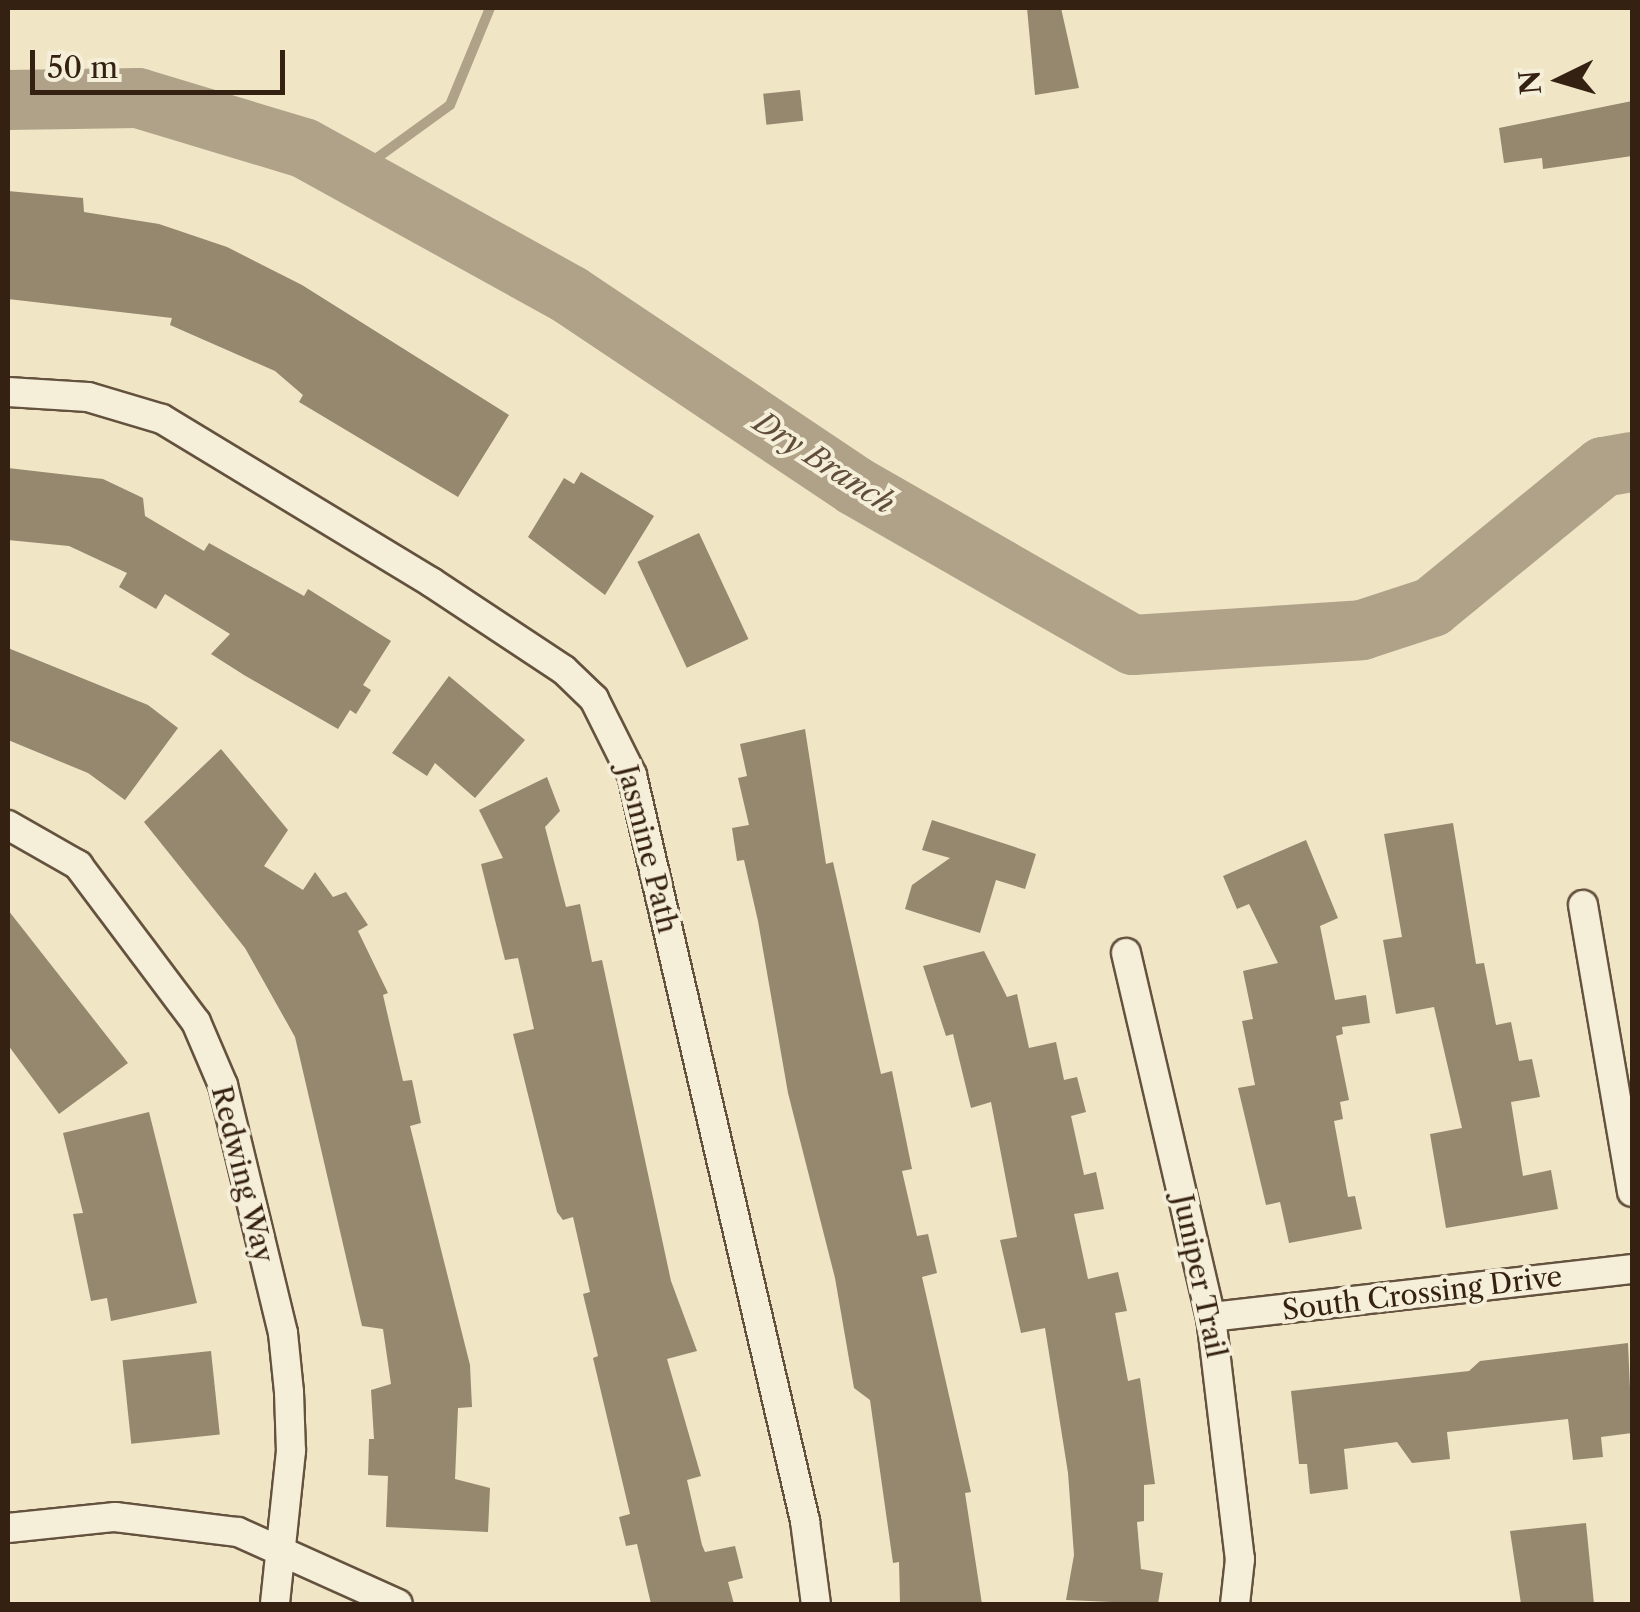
<!DOCTYPE html>
<html>
<head>
<meta charset="utf-8">
<style>
  body { margin:0 }
  #map { position:relative; width:1640px; height:1612px; overflow:hidden; background:#f0e5c5; font-family:"Libre Caslon Text",serif }
  div>[style] { position:absolute }
  [style*='--x'] { left:calc(var(--x)*1px); top:calc(var(--y)*1px); width:calc(var(--w)*1px); rotate:calc(var(--a)*1deg) }
  .stream>* { height:10px; margin:-5px; padding:0 5px; transform-origin:5px; border-radius:5px; background:#b0a288 }
  .river>* { height:60px; margin:-30px; padding:0 30px; transform-origin:30px; border-radius:30px; background:#b0a288 }
  .building>* { inset:0; background:#96876f; transform-origin:0 0 }
  .roads { filter:drop-shadow(2px 0 #64523e) drop-shadow(-2px 0 #64523e) drop-shadow(0 2px #64523e) drop-shadow(0 -2px #64523e) }
  .minor>* { height:28px; margin:-14px; padding:0 14px; transform-origin:14px; border-radius:14px; background:#f5eed9 }
  span { translate:-50% -50%; white-space:nowrap; text-align:center; line-height:1.15; -webkit-text-stroke:8px #f5eed9; paint-order:stroke }
  .street-label { font-size:28px; color:#352111 }
  .water-label { font-size:30px; color:#604e3b; font-style:italic }
  .frame { position:absolute; inset:0; border:10px solid #352111; pointer-events:none }
  .north { position:absolute; left:1510px; top:30px; width:100px; height:100px; -webkit-text-stroke:8px #f5eed9; paint-order:stroke; rotate:265deg; font-size:28px; font-weight:700; line-height:40px; text-align:center; color:#352111 }
  .north::after { content:''; display:block; margin:auto; width:35px; height:45px; background:#352111; clip-path:polygon(50% 0,100% 100%,50% 72%,0 100%) }
  .scale { position:absolute; left:30px; top:50px; width:255px; height:45px; box-sizing:border-box; border:5px solid #352111; border-top:0; padding-left:12px; font-size:30px; line-height:35px; white-space:nowrap; color:#352111; -webkit-text-stroke:8px #f5eed9; paint-order:stroke }
</style>
</head>
<body>
<div id="map">
  <div class="stream">
    <div style="--x:352;--y:176;--w:121;--a:-35.9"></div>
    <div style="--x:450;--y:105;--w:105;--a:-67.6"></div>
  </div>
  <div class="river">
    <div style="--x:8;--y:100;--w:130;--a:-0.9"></div>
    <div style="--x:138;--y:98;--w:173;--a:16.8"></div>
    <div style="--x:304;--y:148;--w:304;--a:28.9"></div>
    <div style="--x:570;--y:295;--w:343;--a:33.8"></div>
    <div style="--x:855;--y:486;--w:320;--a:29.8"></div>
    <div style="--x:1133;--y:645;--w:229;--a:-3.7"></div>
    <div style="--x:1362;--y:630;--w:74;--a:-18.2"></div>
    <div style="--x:1432;--y:607;--w:221;--a:-39.3"></div>
    <div style="--x:1603;--y:467;--w:29;--a:-10"></div>
  </div>
  <div class="building">
    <div style="clip-path:polygon(1027px 8px,1061px 8px,1079px 88px,1035px 95px)"></div>
    <div style="left:800px;top:90px;width:31px;height:37px;rotate:84deg"></div>
    <div style="clip-path:polygon(1632px 101px,1632px 156px,1543px 169px,1542px 158px,1504px 163px,1499px 128px)"></div>
    <div style="clip-path:polygon(8px 191px,83px 198px,84px 212px,159px 224px,227px 247px,302px 285px,509px 415px,458px 497px,299px 402px,303px 395px,275px 371px,170px 325px,172px 318px,8px 299px)"></div>
    <div style="clip-path:polygon(8px 468px,103px 479px,143px 498px,145px 516px,204px 551px,209px 543px,304px 596px,308px 589px,391px 641px,363px 685px,371px 690px,356px 714px,350px 710px,338px 729px,244px 675px,211px 654px,230px 634px,165px 594px,156px 609px,119px 587px,127px 573px,69px 546px,8px 540px)"></div>
    <div style="clip-path:polygon(581px 472px,654px 516px,605px 595px,528px 537px,564px 478px,574px 484px)"></div>
    <div style="left:699px;top:533px;width:117px;height:68px;rotate:65deg"></div>
    <div style="clip-path:polygon(8px 648px,148px 705px,178px 728px,125px 800px,88px 773px,8px 740px)"></div>
    <div style="clip-path:polygon(449px 676px,525px 740px,475px 798px,435px 763px,427px 776px,392px 753px)"></div>
    <div style="clip-path:polygon(805px 729px,826px 864px,833px 862px,881px 1074px,892px 1071px,912px 1169px,902px 1171px,917px 1236px,928px 1234px,937px 1273px,922px 1277px,971px 1492px,965px 1493px,982px 1604px,900px 1604px,899px 1562px,893px 1563px,870px 1400px,854px 1388px,835px 1278px,788px 1093px,758px 921px,744px 860px,737px 861px,732px 828px,749px 825px,738px 778px,747px 776px,740px 744px)"></div>
    <div style="clip-path:polygon(221px 749px,288px 830px,264px 866px,303px 890px,315px 872px,333px 897px,346px 892px,368px 925px,358px 931px,388px 993px,383px 995px,403px 1081px,412px 1080px,421px 1123px,410px 1126px,470px 1365px,472px 1407px,458px 1408px,455px 1479px,490px 1488px,488px 1532px,386px 1527px,388px 1476px,368px 1475px,369px 1439px,374px 1439px,371px 1390px,391px 1384px,383px 1329px,362px 1326px,295px 1037px,245px 948px,144px 822px)"></div>
    <div style="clip-path:polygon(547px 777px,560px 811px,545px 827px,566px 907px,580px 904px,592px 962px,602px 960px,671px 1281px,697px 1351px,667px 1359px,701px 1476px,687px 1480px,702px 1545px,705px 1552px,735px 1546px,743px 1578px,728px 1582px,734px 1604px,651px 1604px,637px 1544px,626px 1546px,619px 1517px,630px 1514px,593px 1358px,598px 1356px,583px 1294px,590px 1292px,573px 1217px,563px 1220px,557px 1212px,513px 1034px,534px 1029px,518px 958px,505px 960px,481px 864px,503px 858px,479px 810px)"></div>
    <div style="clip-path:polygon(932px 820px,1036px 854px,1025px 889px,996px 880px,980px 933px,905px 909px,912px 885px,950px 858px,922px 850px)"></div>
    <div style="clip-path:polygon(1453px 823px,1476px 964px,1484px 963px,1496px 1025px,1511px 1022px,1519px 1061px,1532px 1059px,1540px 1097px,1511px 1102px,1523px 1176px,1551px 1170px,1558px 1209px,1446px 1228px,1430px 1134px,1462px 1128px,1434px 1007px,1396px 1014px,1383px 940px,1402px 937px,1384px 834px)"></div>
    <div style="clip-path:polygon(1306px 840px,1338px 918px,1320px 926px,1335px 1000px,1366px 995px,1370px 1023px,1342px 1027px,1343px 1034px,1336px 1036px,1349px 1100px,1340px 1102px,1343px 1119px,1334px 1121px,1348px 1197px,1355px 1196px,1362px 1229px,1289px 1243px,1280px 1202px,1266px 1205px,1238px 1088px,1255px 1085px,1242px 1021px,1253px 1019px,1243px 971px,1278px 963px,1249px 904px,1237px 909px,1223px 876px)"></div>
    <div style="clip-path:polygon(8px 910px,128px 1063px,59px 1114px,8px 1045px)"></div>
    <div style="clip-path:polygon(984px 951px,1007px 997px,1017px 994px,1029px 1048px,1056px 1042px,1064px 1080px,1077px 1077px,1086px 1112px,1071px 1116px,1084px 1175px,1096px 1172px,1104px 1209px,1074px 1214px,1088px 1279px,1118px 1272px,1127px 1311px,1115px 1313px,1128px 1381px,1140px 1378px,1155px 1484px,1144px 1485px,1144px 1521px,1137px 1522px,1141px 1569px,1163px 1573px,1158px 1604px,1066px 1600px,1074px 1555px,1068px 1473px,1045px 1328px,1021px 1333px,1000px 1240px,1017px 1237px,991px 1102px,971px 1108px,953px 1034px,946px 1036px,923px 966px)"></div>
    <div style="clip-path:polygon(149px 1112px,197px 1303px,111px 1321px,107px 1298px,91px 1301px,73px 1214px,83px 1213px,63px 1133px)"></div>
    <div style="clip-path:polygon(1628px 1343px,1632px 1433px,1601px 1437px,1603px 1457px,1573px 1460px,1568px 1419px,1447px 1432px,1450px 1459px,1412px 1463px,1397px 1442px,1344px 1449px,1348px 1489px,1310px 1494px,1307px 1464px,1299px 1464px,1291px 1391px,1469px 1371px,1480px 1361px)"></div>
    <div style="left:211px;top:1351px;width:84px;height:89px;rotate:84deg"></div>
    <div style="clip-path:polygon(1586px 1523px,1594px 1604px,1521px 1604px,1510px 1531px)"></div>
  </div>
  <div class="roads">
    <div class="minor">
      <div style="--x:8;--y:392;--w:80;--a:3.6"></div>
      <div style="--x:88;--y:397;--w:77;--a:16.6"></div>
      <div style="--x:162;--y:419;--w:315;--a:31.2"></div>
      <div style="--x:431;--y:582;--w:159;--a:33.5"></div>
      <div style="--x:564;--y:670;--w:42;--a:44"></div>
      <div style="--x:594;--y:699;--w:85;--a:63.4"></div>
      <div style="--x:632;--y:775;--w:766;--a:76.94"></div>
      <div style="--x:805;--y:1521;--w:84;--a:82.5"></div>
      <div style="--x:8;--y:825;--w:81;--a:29.7"></div>
      <div style="--x:78;--y:865;--w:196;--a:53.1"></div>
      <div style="--x:196;--y:1022;--w:69;--a:66.8"></div>
      <div style="--x:223;--y:1085;--w:255;--a:76.4"></div>
      <div style="--x:283;--y:1333;--w:59;--a:84.2"></div>
      <div style="--x:289;--y:1392;--w:59;--a:88.1"></div>
      <div style="--x:291;--y:1451;--w:154;--a:96"></div>
      <div style="--x:1583;--y:905;--w:291;--a:80.3"></div>
      <div style="--x:1126;--y:953;--w:374;--a:76.9"></div>
      <div style="--x:1211;--y:1317;--w:244;--a:83.2"></div>
      <div style="--x:1240;--y:1559;--w:45;--a:96.3"></div>
      <div style="--x:1211;--y:1317;--w:424;--a:-6.5"></div>
      <div style="--x:8;--y:1528;--w:108;--a:-5.9"></div>
      <div style="--x:115;--y:1517;--w:124;--a:7"></div>
      <div style="--x:238;--y:1532;--w:175;--a:24.2"></div>
    </div>
  </div>
  <div class="street-label">
    <span style="left:648px;top:849px;rotate:76deg">Jasmine Path</span>
    <span style="left:243px;top:1174px;rotate:76deg">Redwing Way</span>
    <span style="left:1200px;top:1276px;rotate:78deg">Juniper Trail</span>
    <span style="left:1422px;top:1293px;rotate:-7deg">South Crossing Drive</span>
  </div>
  <div class="water-label">
    <span style="left:824px;top:463px;rotate:33deg">Dry Branch</span>
  </div>
  <div class="frame"></div>
  <div class="north">N</div>
  <div class="scale">50 m</div>
</div>
</body>
</html>
